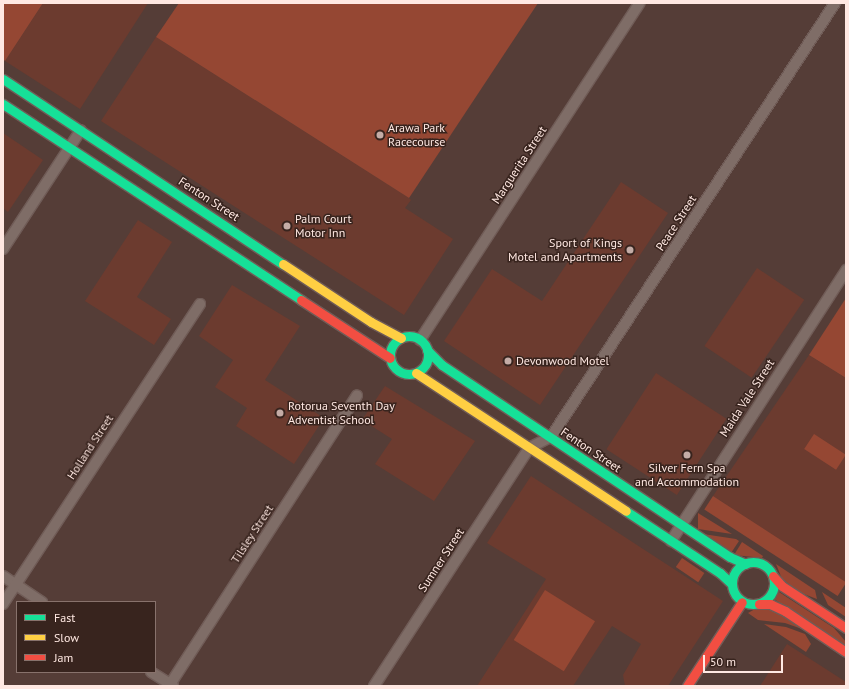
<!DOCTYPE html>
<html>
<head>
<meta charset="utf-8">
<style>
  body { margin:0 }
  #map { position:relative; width:849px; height:689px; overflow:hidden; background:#553d37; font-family:"PT Sans",sans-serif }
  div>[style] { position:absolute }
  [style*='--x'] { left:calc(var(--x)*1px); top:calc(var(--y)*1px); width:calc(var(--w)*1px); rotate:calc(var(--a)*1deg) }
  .built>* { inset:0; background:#6c3b2f; transform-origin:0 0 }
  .green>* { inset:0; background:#954733; transform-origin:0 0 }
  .roads { filter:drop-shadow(1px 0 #705c57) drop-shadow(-1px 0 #705c57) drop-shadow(0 1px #705c57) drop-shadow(0 -1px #705c57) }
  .street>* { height:10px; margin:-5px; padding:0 5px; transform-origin:5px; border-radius:5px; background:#7f6d67 }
  .fast>* { height:9px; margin:-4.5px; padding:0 4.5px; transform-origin:4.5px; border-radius:4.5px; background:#16e098 }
  .fast>.ring { margin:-4.5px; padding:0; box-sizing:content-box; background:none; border:9px solid #16e098; border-radius:50% }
  .slow>* { height:9px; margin:-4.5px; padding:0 4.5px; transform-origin:4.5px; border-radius:4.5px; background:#ffcf43 }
  .jam>* { height:9px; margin:-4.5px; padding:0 4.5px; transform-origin:4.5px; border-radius:4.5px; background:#f24e42 }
  .dots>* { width:11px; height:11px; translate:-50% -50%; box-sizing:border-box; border:2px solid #38241e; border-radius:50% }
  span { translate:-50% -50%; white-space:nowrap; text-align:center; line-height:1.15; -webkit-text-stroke:3px #38241e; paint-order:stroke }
  .poi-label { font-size:12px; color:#ffe8e2 }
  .left { translate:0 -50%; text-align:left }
  .right { translate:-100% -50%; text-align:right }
  .street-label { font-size:12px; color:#ffe8e2 }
  .frame { position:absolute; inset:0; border:4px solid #ffe8e2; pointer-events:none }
  .legend { position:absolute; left:16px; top:601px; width:140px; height:72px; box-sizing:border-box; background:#38241e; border:1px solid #88726c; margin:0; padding:5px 7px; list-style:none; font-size:12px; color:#ffe8e2 }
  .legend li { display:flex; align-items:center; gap:8px; height:20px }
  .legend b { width:20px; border:1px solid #88726c }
  .scale { position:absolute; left:703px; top:655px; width:80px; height:18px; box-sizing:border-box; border:2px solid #ffe8e2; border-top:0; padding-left:5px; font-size:12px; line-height:14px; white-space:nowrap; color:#ffe8e2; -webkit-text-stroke:3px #38241e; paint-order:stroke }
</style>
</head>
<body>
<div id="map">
  <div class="built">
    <div style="clip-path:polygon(43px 3px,148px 3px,80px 109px,5px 61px)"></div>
    <div style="clip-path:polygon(156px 37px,409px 198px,411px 200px,405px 208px,453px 239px,404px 315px,101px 121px)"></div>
    <div style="clip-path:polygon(3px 133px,43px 160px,8px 212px,3px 208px)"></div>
    <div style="clip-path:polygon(621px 182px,668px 213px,540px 405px,444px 341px,492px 269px,542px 301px)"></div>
    <div style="clip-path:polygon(138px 220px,172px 242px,137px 297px,171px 319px,154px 345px,85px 301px)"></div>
    <div style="left:757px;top:268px;width:57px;height:94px;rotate:34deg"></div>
    <div style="clip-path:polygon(232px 285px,300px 326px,265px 380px,324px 418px,294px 464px,236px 426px,247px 408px,215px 387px,233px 360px,199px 336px)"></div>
    <div style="clip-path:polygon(809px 355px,846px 378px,846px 583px,713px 496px)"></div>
    <div style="left:656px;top:373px;width:84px;height:91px;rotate:33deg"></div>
    <div style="clip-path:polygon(385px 386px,475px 441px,434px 501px,375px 464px,392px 439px,362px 420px)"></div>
    <div style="clip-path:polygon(531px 476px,723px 601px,668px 686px,625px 686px,623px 675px,641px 644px,612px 626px,573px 686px,477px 686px,546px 579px,487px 543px)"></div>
    <div style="clip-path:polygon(787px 644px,846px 682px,846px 686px,760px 686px)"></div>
  </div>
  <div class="green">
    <div style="clip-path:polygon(3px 3px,43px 3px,5px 61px,3px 59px)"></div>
    <div style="clip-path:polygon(179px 3px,538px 3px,409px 198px,156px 37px)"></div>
    <div style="clip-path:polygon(846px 298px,846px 378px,809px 355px)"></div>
    <div style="left:814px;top:434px;width:38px;height:18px;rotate:33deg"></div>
    <div style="left:713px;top:496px;width:159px;height:16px;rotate:33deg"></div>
    <div style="clip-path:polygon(698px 513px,732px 534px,698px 529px)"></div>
    <div style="clip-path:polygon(703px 534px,736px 539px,739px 541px,731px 553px)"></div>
    <div style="clip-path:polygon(742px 542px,763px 556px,762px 558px,734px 555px)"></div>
    <div style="left:682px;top:558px;width:27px;height:11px;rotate:34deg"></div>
    <div style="clip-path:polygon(776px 564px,815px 590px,817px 599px,801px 593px,782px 579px)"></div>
    <div style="left:545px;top:590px;width:59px;height:59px;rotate:32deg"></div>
    <div style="clip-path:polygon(779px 592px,834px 628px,846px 642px,846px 648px,774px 599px)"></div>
    <div style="clip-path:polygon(822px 592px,846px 608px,846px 617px,828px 605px)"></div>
    <div style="clip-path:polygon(755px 609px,774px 610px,802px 629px,785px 623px,758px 620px,748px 613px)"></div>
    <div style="clip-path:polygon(764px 624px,786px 627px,805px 634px,811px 644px,806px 652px)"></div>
  </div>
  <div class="roads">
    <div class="street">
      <div style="--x:3;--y:249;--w:142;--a:-56.8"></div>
      <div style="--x:420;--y:340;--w:402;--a:-56.9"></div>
      <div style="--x:671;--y:541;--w:323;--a:-57.1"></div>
      <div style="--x:3;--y:576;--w:47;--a:33.7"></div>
      <div style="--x:3;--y:604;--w:359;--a:-56.7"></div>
      <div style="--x:151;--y:672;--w:26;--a:32"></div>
      <div style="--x:169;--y:686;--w:346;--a:-57.1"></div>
      <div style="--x:374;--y:686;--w:284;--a:-56.9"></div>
      <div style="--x:529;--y:448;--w:25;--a:-27"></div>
      <div style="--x:551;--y:437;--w:519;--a:-56.8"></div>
    </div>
    <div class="fast">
      <div style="--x:3;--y:79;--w:336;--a:33.5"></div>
      <div style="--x:3;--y:104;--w:357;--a:33.3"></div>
      <div class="ring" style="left:390px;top:336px;width:29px;height:29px"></div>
      <div style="--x:427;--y:350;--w:21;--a:45"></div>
      <div style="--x:442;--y:365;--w:346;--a:33.7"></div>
      <div style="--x:730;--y:557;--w:17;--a:24"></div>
      <div style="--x:626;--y:511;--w:113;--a:33.4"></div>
      <div style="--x:720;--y:573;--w:16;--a:43"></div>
      <div class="ring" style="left:732px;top:562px;width:33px;height:33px"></div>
    </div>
    <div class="slow">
      <div style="--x:283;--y:264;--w:105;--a:33.4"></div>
      <div style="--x:371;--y:322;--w:34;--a:28"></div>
      <div style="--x:416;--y:373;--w:251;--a:33.3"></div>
    </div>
    <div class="jam">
      <div style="--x:301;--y:300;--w:106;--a:33.1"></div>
      <div style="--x:773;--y:576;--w:13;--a:48"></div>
      <div style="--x:782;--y:586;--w:77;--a:33.3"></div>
      <div style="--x:759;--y:604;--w:11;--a:0"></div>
      <div style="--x:770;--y:604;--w:17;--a:25"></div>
      <div style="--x:785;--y:611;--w:73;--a:33.9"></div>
      <div style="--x:687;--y:686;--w:100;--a:-56.8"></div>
    </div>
  </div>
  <div class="dots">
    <div style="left:380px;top:135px;background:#c4aca6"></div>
    <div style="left:287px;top:226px;background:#c4aca6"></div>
    <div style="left:630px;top:250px;background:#c4aca6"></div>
    <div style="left:508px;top:361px;background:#c4aca6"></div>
    <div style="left:280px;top:413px;background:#c4aca6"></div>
    <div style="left:687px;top:455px;background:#c4aca6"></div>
  </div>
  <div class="poi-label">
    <span class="left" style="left:388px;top:135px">Arawa Park<br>Racecourse</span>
    <span class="left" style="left:295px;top:226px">Palm Court<br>Motor Inn</span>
    <span class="right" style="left:622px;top:250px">Sport of Kings<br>Motel and Apartments</span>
    <span class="left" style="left:516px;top:361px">Devonwood Motel</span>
    <span class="left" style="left:288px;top:413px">Rotorua Seventh Day<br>Adventist School</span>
    <span style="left:687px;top:475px">Silver Fern Spa<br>and Accommodation</span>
  </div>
  <div class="street-label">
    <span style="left:519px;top:165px;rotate:-57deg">Marguerita Street</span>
    <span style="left:209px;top:199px;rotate:33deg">Fenton Street</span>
    <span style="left:676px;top:223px;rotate:-57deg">Peace Street</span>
    <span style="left:747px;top:398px;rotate:-57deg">Maida Vale Street</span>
    <span style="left:90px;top:447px;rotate:-57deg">Holland Street</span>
    <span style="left:591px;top:450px;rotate:34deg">Fenton Street</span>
    <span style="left:252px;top:534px;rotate:-57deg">Tilsley Street</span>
    <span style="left:441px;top:560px;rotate:-57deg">Sumner Street</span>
  </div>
  <div class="frame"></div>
  <ul class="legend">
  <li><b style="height:5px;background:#16e098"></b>Fast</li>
  <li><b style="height:5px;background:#ffcf43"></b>Slow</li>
  <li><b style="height:5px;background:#f24e42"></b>Jam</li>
  </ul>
  <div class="scale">50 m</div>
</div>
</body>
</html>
